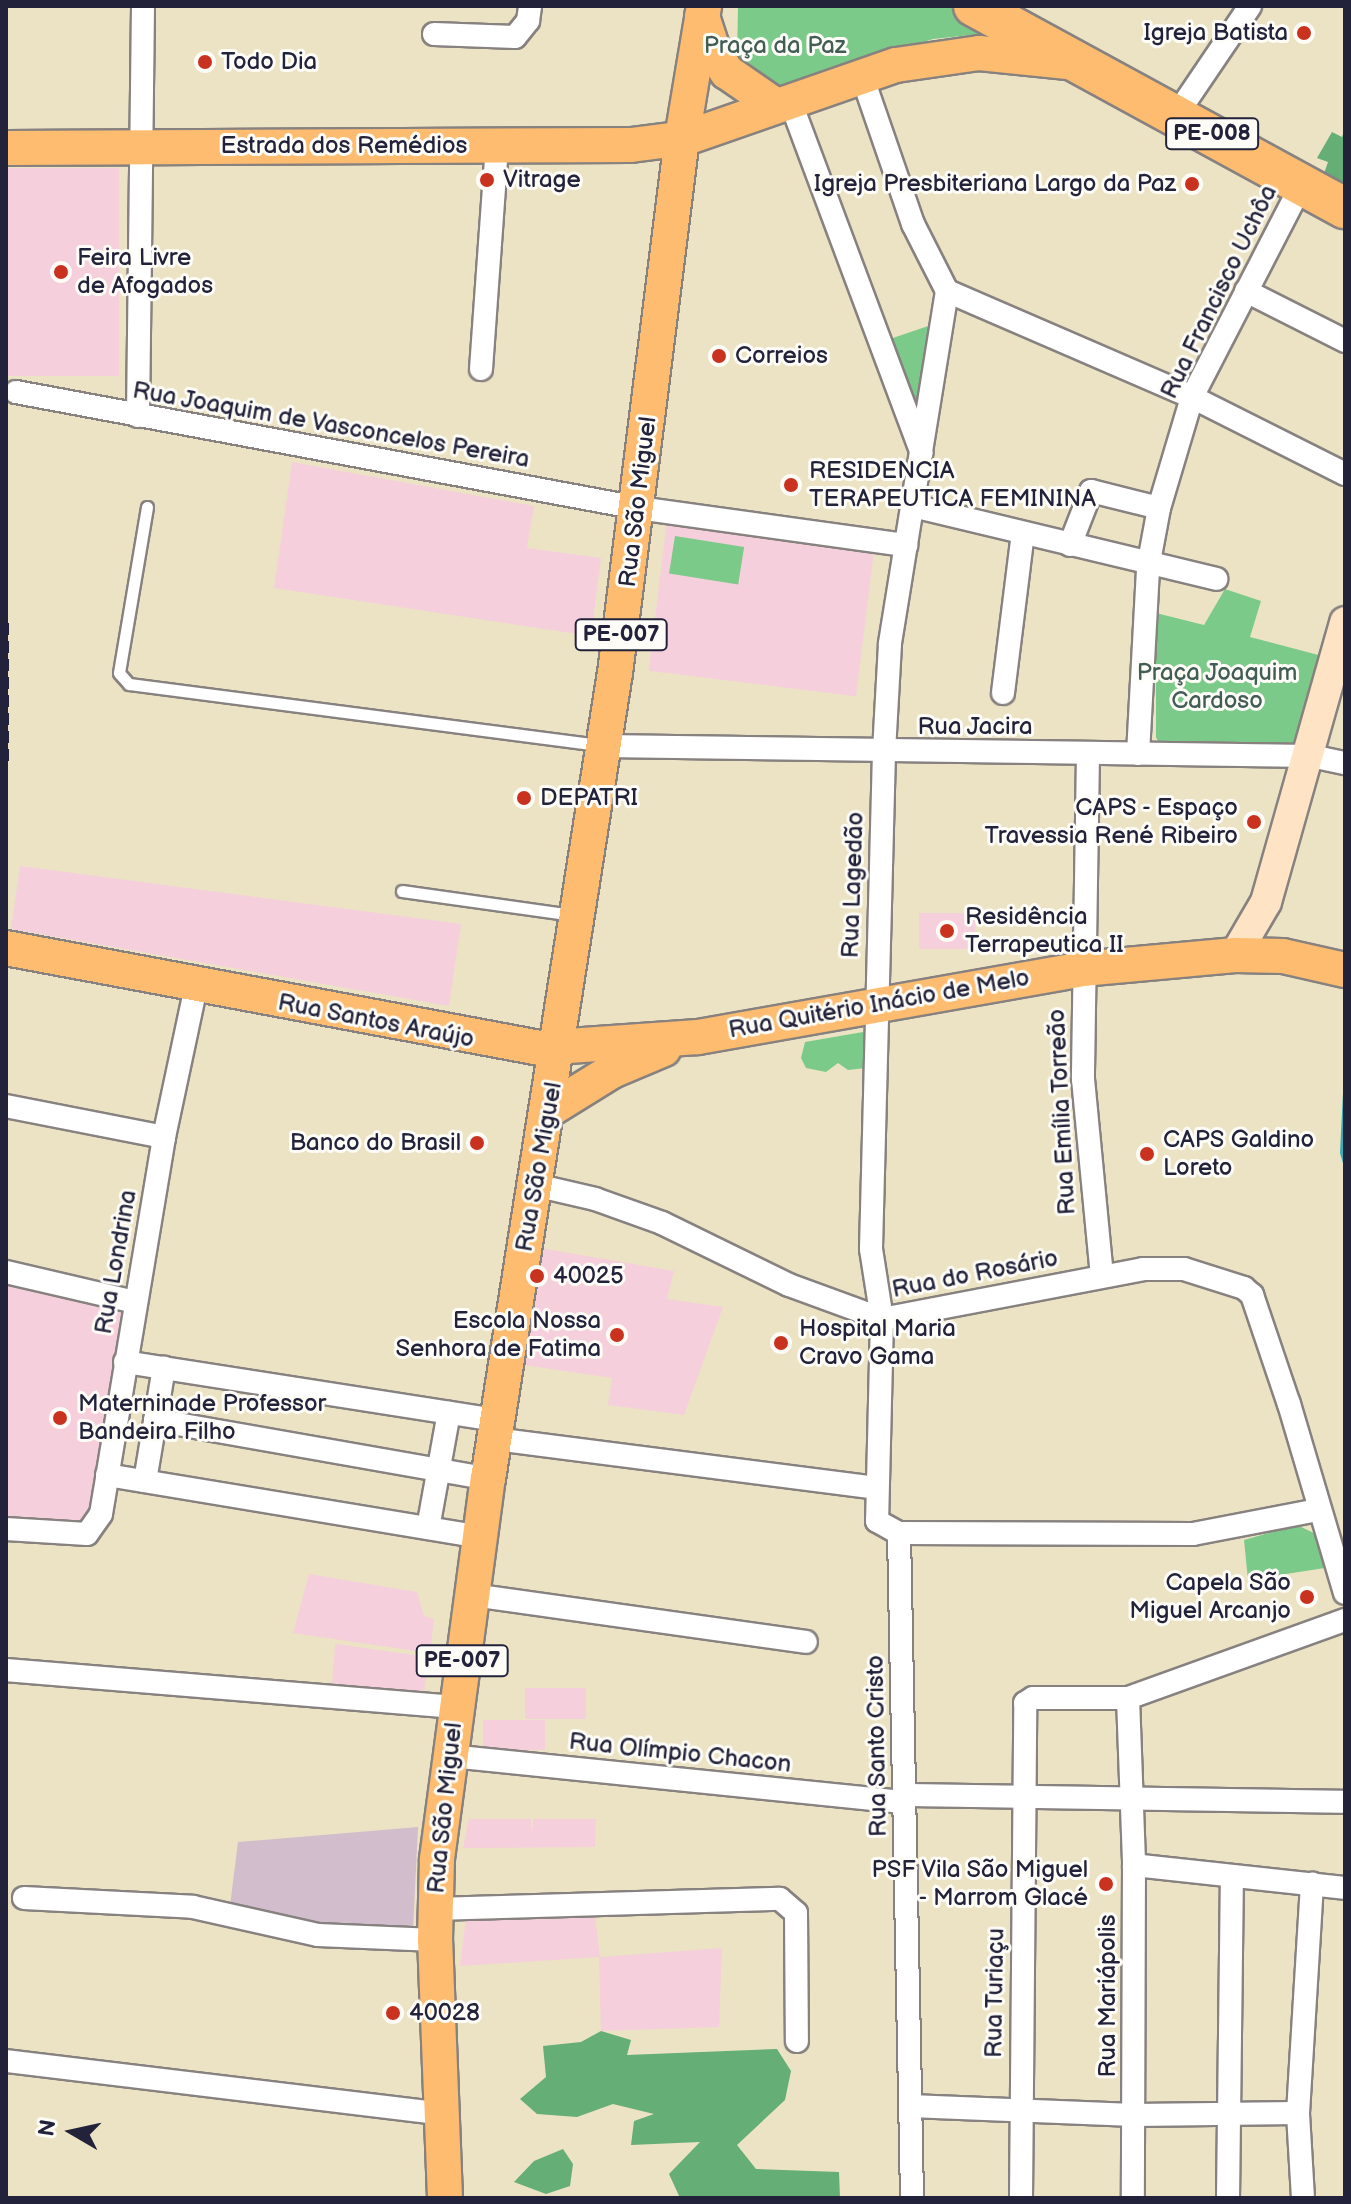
<!DOCTYPE html>
<html>
<head>
<meta charset="utf-8">
<style>
  body { margin:0 }
  #map { position:relative; width:1351px; height:2204px; overflow:hidden; background:#ece3c4; font-family:"Balsamiq Sans",sans-serif }
  div>[style] { position:absolute }
  [style*='--x'] { left:calc(var(--x)*1px); top:calc(var(--y)*1px); width:calc(var(--w)*1px); rotate:calc(var(--a)*1deg) }
  .built>* { inset:0; background:#f5cfdb; transform-origin:0 0 }
  .industrial>* { inset:0; background:#d1bdcc }
  .green>* { inset:0; background:#7cca89; transform-origin:0 0 }
  .forest>* { inset:0; background:#65ae75 }
  .water>* { inset:0; background:#3aabb3 }
  .roads { filter:drop-shadow(2px 0 #878280) drop-shadow(-2px 0 #878280) drop-shadow(0 2px #878280) drop-shadow(0 -2px #878280) }
  .lane>* { height:11px; margin:-5.5px; padding:0 5.5px; transform-origin:5.5px; border-radius:5.5px; background:#fff }
  .street>* { height:22px; margin:-11px; padding:0 11px; transform-origin:11px; border-radius:11px; background:#fff }
  .secondary>* { height:30px; margin:-15px; padding:0 15px; transform-origin:15px; border-radius:15px; background:#fee4c5 }
  .primary>* { height:34px; margin:-17px; padding:0 17px; transform-origin:17px; border-radius:17px; background:#fdbc6f }
  .highway>* { height:40px; margin:-20px; padding:0 20px; transform-origin:20px; border-radius:20px; background:#fdbc6f }
  .rail>* { height:6px; margin-top:-3px; transform-origin:0; background:repeating-linear-gradient(90deg,#22223b 0 12px,transparent 0 18px) }
  .dots>* { width:22px; height:22px; translate:-50% -50%; box-sizing:border-box; border:4px solid #fdfcf7; border-radius:50% }
  span { translate:-50% -50%; white-space:nowrap; text-align:center; line-height:1.15; -webkit-text-stroke:6px #fdfcf7; paint-order:stroke }
  .shield-label span { padding:2px 6px; background:#fdfcf7; border:2px solid; border-radius:6px; -webkit-text-stroke-width:0 }
  .shield-label { font-size:22px; color:#22223b; font-weight:700 }
  .poi-label { font-size:24px; color:#22223b }
  .right { translate:-100% -50%; text-align:right }
  .left { translate:0 -50%; text-align:left }
  .park-label { font-size:24px; color:#425d56 }
  .street-label { font-size:24px; color:#22223b }
  .frame { position:absolute; inset:0; border:8px solid #22223b; pointer-events:none }
  .north { position:absolute; left:32px; top:2092px; width:80px; height:80px; -webkit-text-stroke:6px #fdfcf7; paint-order:stroke; rotate:279deg; font-size:22px; font-weight:700; line-height:32px; text-align:center; color:#22223b }
  .north::after { content:''; display:block; margin:auto; width:28px; height:36px; background:#22223b; clip-path:polygon(50% 0,100% 100%,50% 72%,0 100%) }
</style>
</head>
<body>
<div id="map">
  <div class="built">
    <div style="left:6px;top:168px;width:113px;height:208px"></div>
    <div style="clip-path:polygon(292px 462px,534px 506px,527px 548px,601px 558px,591px 636px,274px 588px)"></div>
    <div style="left:667px;top:521px;width:209px;height:151px;rotate:7deg"></div>
    <div style="clip-path:polygon(20px 866px,461px 924px,449px 1006px,11px 929px)"></div>
    <div style="left:919px;top:913px;width:56px;height:36px"></div>
    <div style="clip-path:polygon(534px 1247px,674px 1271px,667px 1299px,723px 1307px,684px 1415px,608px 1405px,612px 1378px,517px 1364px)"></div>
    <div style="clip-path:polygon(6px 1280px,129px 1306px,96px 1539px,6px 1529px)"></div>
    <div style="clip-path:polygon(309px 1574px,417px 1592px,424px 1616px,434px 1619px,430px 1653px,293px 1633px)"></div>
    <div style="clip-path:polygon(335px 1644px,429px 1657px,424px 1692px,332px 1685px)"></div>
    <div style="left:525px;top:1688px;width:61px;height:31px"></div>
    <div style="left:483px;top:1720px;width:62px;height:30px"></div>
    <div style="clip-path:polygon(469px 1819px,531px 1819px,531px 1833px,534px 1819px,596px 1819px,595px 1847px,463px 1848px)"></div>
    <div style="clip-path:polygon(595px 1916px,600px 1957px,722px 1948px,719px 2027px,601px 2031px,599px 1957px,460px 1966px,466px 1918px)"></div>
  </div>
  <div class="industrial">
    <div style="clip-path:polygon(418px 1827px,413px 1930px,328px 1926px,230px 1906px,238px 1842px)"></div>
  </div>
  <div class="green">
    <div style="clip-path:polygon(738px 6px,956px 6px,999px 32px,933px 39px,777px 87px,737px 62px)"></div>
    <div style="clip-path:polygon(937px 323px,919px 419px,887px 340px)"></div>
    <div style="left:675px;top:536px;width:70px;height:38px;rotate:9deg"></div>
    <div style="clip-path:polygon(1225px 589px,1261px 601px,1250px 637px,1326px 657px,1294px 745px,1159px 743px,1156px 737px,1156px 613px,1204px 625px)"></div>
    <div style="clip-path:polygon(863px 1032px,866px 1068px,848px 1070px,838px 1063px,826px 1072px,806px 1068px,801px 1058px,805px 1042px)"></div>
    <div style="clip-path:polygon(1297px 1525px,1320px 1536px,1331px 1567px,1248px 1580px,1244px 1540px)"></div>
  </div>
  <div class="forest">
    <div style="clip-path:polygon(1345px 128px,1345px 202px,1322px 179px,1328px 162px,1317px 158px,1332px 132px,1342px 137px)"></div>
    <div style="clip-path:polygon(601px 2031px,631px 2040px,627px 2055px,777px 2049px,791px 2071px,785px 2100px,737px 2145px,756px 2169px,839px 2172px,840px 2198px,680px 2198px,669px 2174px,700px 2142px,631px 2145px,634px 2121px,654px 2114px,613px 2104px,577px 2117px,537px 2114px,520px 2099px,546px 2077px,543px 2046px,581px 2042px)"></div>
    <div style="clip-path:polygon(563px 2149px,573px 2164px,570px 2186px,546px 2194px,514px 2182px,534px 2161px)"></div>
  </div>
  <div class="water">
    <div style="clip-path:polygon(1345px 1052px,1345px 1170px,1340px 1153px)"></div>
  </div>
  <div class="roads">
    <div class="lane">
      <div style="--x:147;--y:507;--w:168;--a:99.6"></div>
      <div style="--x:119;--y:673;--w:15;--a:48"></div>
      <div style="--x:129;--y:684;--w:474;--a:7.4"></div>
      <div style="--x:402;--y:891;--w:173;--a:8"></div>
    </div>
    <div class="street">
      <div style="--x:434;--y:34;--w:81;--a:2.1"></div>
      <div style="--x:515;--y:37;--w:21;--a:-51"></div>
      <div style="--x:528;--y:21;--w:15;--a:-82"></div>
      <div style="--x:862;--y:76;--w:157;--a:71"></div>
      <div style="--x:913;--y:224;--w:75;--a:63.1"></div>
      <div style="--x:789;--y:98;--w:379;--a:69.5"></div>
      <div style="--x:1177;--y:114;--w:130;--a:-55.9"></div>
      <div style="--x:947;--y:291;--w:358;--a:99.2"></div>
      <div style="--x:890;--y:644;--w:108;--a:93.2"></div>
      <div style="--x:884;--y:752;--w:497;--a:91.5"></div>
      <div style="--x:871;--y:1249;--w:71;--a:81.1"></div>
      <div style="--x:882;--y:1319;--w:202;--a:91.4"></div>
      <div style="--x:877;--y:1521;--w:25;--a:29"></div>
      <div style="--x:899;--y:1533;--w:294;--a:0.2"></div>
      <div style="--x:1193;--y:1534;--w:127;--a:-10.9"></div>
      <div style="--x:947;--y:291;--w:267;--a:23.4"></div>
      <div style="--x:1192;--y:397;--w:171;--a:26.7"></div>
      <div style="--x:1246;--y:291;--w:111;--a:26.8"></div>
      <div style="--x:481;--y:369;--w:224;--a:-85.9"></div>
      <div style="--x:16;--y:392;--w:633;--a:10.56"></div>
      <div style="--x:638;--y:508;--w:271;--a:7.9"></div>
      <div style="--x:138;--y:416;--w:410;--a:-89.3"></div>
      <div style="--x:913;--y:506;--w:312;--a:13.5"></div>
      <div style="--x:1070;--y:545;--w:58;--a:-68.7"></div>
      <div style="--x:1091;--y:491;--w:70;--a:14"></div>
      <div style="--x:1003;--y:693;--w:161;--a:-82.9"></div>
      <div style="--x:604;--y:746;--w:707;--a:0.81"></div>
      <div style="--x:1311;--y:756;--w:35;--a:12"></div>
      <div style="--x:1088;--y:754;--w:325;--a:90.9"></div>
      <div style="--x:1083;--y:1079;--w:198;--a:84.5"></div>
      <div style="--x:1138;--y:754;--w:187;--a:-86.9"></div>
      <div style="--x:1148;--y:567;--w:60;--a:-79.4"></div>
      <div style="--x:1159;--y:508;--w:116;--a:-73.4"></div>
      <div style="--x:1192;--y:397;--w:240;--a:-62.7"></div>
      <div style="--x:6;--y:1106;--w:161;--a:11.1"></div>
      <div style="--x:535;--y:1185;--w:62;--a:13.1"></div>
      <div style="--x:595;--y:1199;--w:71;--a:19.7"></div>
      <div style="--x:662;--y:1223;--w:141;--a:26"></div>
      <div style="--x:789;--y:1285;--w:99;--a:20.1"></div>
      <div style="--x:882;--y:1319;--w:266;--a:-10.8"></div>
      <div style="--x:1143;--y:1269;--w:41;--a:0"></div>
      <div style="--x:1184;--y:1269;--w:63;--a:17.6"></div>
      <div style="--x:1244;--y:1288;--w:11;--a:41"></div>
      <div style="--x:1252;--y:1295;--w:115;--a:71.3"></div>
      <div style="--x:1289;--y:1404;--w:197;--a:73.5"></div>
      <div style="--x:6;--y:1272;--w:132;--a:13.1"></div>
      <div style="--x:125;--y:1362;--w:376;--a:8.9"></div>
      <div style="--x:155;--y:1420;--w:338;--a:10"></div>
      <div style="--x:495;--y:1439;--w:383;--a:7.3"></div>
      <div style="--x:107;--y:1475;--w:380;--a:9.4"></div>
      <div style="--x:145;--y:1481;--w:115;--a:-80.5"></div>
      <div style="--x:428;--y:1528;--w:117;--a:-79.7"></div>
      <div style="--x:6;--y:1529;--w:81;--a:3.5"></div>
      <div style="--x:87;--y:1534;--w:24;--a:-55"></div>
      <div style="--x:101;--y:1514;--w:382;--a:-80.5"></div>
      <div style="--x:164;--y:1137;--w:154;--a:-78"></div>
      <div style="--x:899;--y:1533;--w:665;--a:88.88"></div>
      <div style="--x:472;--y:1595;--w:337;--a:8"></div>
      <div style="--x:6;--y:1670;--w:452;--a:4.7"></div>
      <div style="--x:1128;--y:1698;--w:167;--a:87.9"></div>
      <div style="--x:1134;--y:1865;--w:333;--a:90.2"></div>
      <div style="--x:450;--y:1756;--w:456;--a:5.8"></div>
      <div style="--x:904;--y:1795;--w:441;--a:0.9"></div>
      <div style="--x:1134;--y:1865;--w:212;--a:6.2"></div>
      <div style="--x:24;--y:1898;--w:169;--a:3"></div>
      <div style="--x:193;--y:1907;--w:128;--a:12.6"></div>
      <div style="--x:318;--y:1935;--w:117;--a:2.4"></div>
      <div style="--x:435;--y:1909;--w:345;--a:-1.7"></div>
      <div style="--x:780;--y:1899;--w:21;--a:41"></div>
      <div style="--x:796;--y:1913;--w:128;--a:89.6"></div>
      <div style="--x:6;--y:2061;--w:438;--a:6.9"></div>
      <div style="--x:910;--y:2106;--w:224;--a:2.3"></div>
      <div style="--x:1134;--y:2115;--w:164;--a:-0.7"></div>
      <div style="--x:1021;--y:2198;--w:495;--a:-89.5"></div>
      <div style="--x:1025;--y:1703;--w:9;--a:-32"></div>
      <div style="--x:1033;--y:1698;--w:95;--a:0"></div>
      <div style="--x:1128;--y:1698;--w:231;--a:-19.8"></div>
      <div style="--x:1228;--y:2198;--w:322;--a:-89.3"></div>
      <div style="--x:1303;--y:2198;--w:85;--a:-93.4"></div>
      <div style="--x:1298;--y:2113;--w:230;--a:-86.5"></div>
    </div>
    <div class="secondary">
      <div style="--x:1235;--y:955;--w:61;--a:-59.7"></div>
      <div style="--x:1266;--y:902;--w:291;--a:-74.2"></div>
    </div>
    <div class="primary">
      <div style="--x:702;--y:16;--w:36;--a:72"></div>
      <div style="--x:713;--y:50;--w:26;--a:58"></div>
      <div style="--x:727;--y:72;--w:55;--a:34.6"></div>
      <div style="--x:6;--y:148;--w:625;--a:-0.28"></div>
      <div style="--x:631;--y:145;--w:55;--a:-7.3"></div>
      <div style="--x:686;--y:138;--w:222;--a:-19.2"></div>
      <div style="--x:896;--y:65;--w:84;--a:-8.2"></div>
      <div style="--x:979;--y:53;--w:89;--a:5.8"></div>
      <div style="--x:6;--y:948;--w:543;--a:10.61"></div>
      <div style="--x:540;--y:1048;--w:158;--a:-4"></div>
      <div style="--x:698;--y:1037;--w:390;--a:-10"></div>
      <div style="--x:1082;--y:969;--w:154;--a:-5.2"></div>
      <div style="--x:1235;--y:955;--w:48;--a:1.2"></div>
      <div style="--x:1283;--y:956;--w:64;--a:12.7"></div>
      <div style="--x:549;--y:1110;--w:74;--a:-31.8"></div>
      <div style="--x:612;--y:1071;--w:56;--a:-22.9"></div>
      <div style="--x:445;--y:2198;--w:258;--a:-92.2"></div>
      <div style="--x:435;--y:1940;--w:81;--a:-88.6"></div>
      <div style="--x:437;--y:1859;--w:383;--a:-82.4"></div>
      <div style="--x:488;--y:1479;--w:816;--a:-81.05"></div>
      <div style="--x:615;--y:673;--w:539;--a:-82.86"></div>
      <div style="--x:682;--y:138;--w:134;--a:-80.5"></div>
    </div>
    <div class="highway">
      <div style="--x:974;--y:6;--w:422;--a:28.6"></div>
    </div>
  </div>
  <div class="rail">
    <div style="--x:6;--y:623;--w:141;--a:90"></div>
  </div>
  <div class="dots">
    <div style="left:1304px;top:33px;background:#c8321e"></div>
    <div style="left:205px;top:62px;background:#c8321e"></div>
    <div style="left:487px;top:180px;background:#c8321e"></div>
    <div style="left:1192px;top:184px;background:#c8321e"></div>
    <div style="left:61px;top:272px;background:#c8321e"></div>
    <div style="left:719px;top:356px;background:#c8321e"></div>
    <div style="left:791px;top:485px;background:#c8321e"></div>
    <div style="left:524px;top:798px;background:#c8321e"></div>
    <div style="left:1254px;top:822px;background:#c8321e"></div>
    <div style="left:947px;top:931px;background:#c8321e"></div>
    <div style="left:477px;top:1143px;background:#c8321e"></div>
    <div style="left:1147px;top:1154px;background:#c8321e"></div>
    <div style="left:537px;top:1276px;background:#c8321e"></div>
    <div style="left:617px;top:1335px;background:#c8321e"></div>
    <div style="left:781px;top:1343px;background:#c8321e"></div>
    <div style="left:60px;top:1418px;background:#c8321e"></div>
    <div style="left:1307px;top:1597px;background:#c8321e"></div>
    <div style="left:1106px;top:1884px;background:#c8321e"></div>
    <div style="left:393px;top:2013px;background:#c8321e"></div>
  </div>
  <div class="shield-label">
    <span style="left:1212px;top:134px">PE-008</span>
    <span style="left:621px;top:635px">PE-007</span>
    <span style="left:462px;top:1661px">PE-007</span>
  </div>
  <div class="poi-label">
    <span class="right" style="left:1288px;top:33px">Igreja Batista</span>
    <span class="left" style="left:221px;top:62px">Todo Dia</span>
    <span class="left" style="left:503px;top:180px">Vitrage</span>
    <span class="right" style="left:1176px;top:184px">Igreja Presbiteriana Largo da Paz</span>
    <span class="left" style="left:77px;top:272px">Feira Livre<br>de Afogados</span>
    <span class="left" style="left:735px;top:356px">Correios</span>
    <span class="left" style="left:809px;top:485px">RESIDENCIA<br>TERAPEUTICA FEMININA</span>
    <span class="left" style="left:540px;top:798px">DEPATRI</span>
    <span class="right" style="left:1238px;top:822px">CAPS - Espaço<br>Travessia René Ribeiro</span>
    <span class="left" style="left:965px;top:931px">Residência<br>Terrapeutica II</span>
    <span class="left" style="left:1163px;top:1154px">CAPS Galdino<br>Loreto</span>
    <span class="right" style="left:461px;top:1143px">Banco do Brasil</span>
    <span class="left" style="left:553px;top:1276px">40025</span>
    <span class="right" style="left:601px;top:1335px">Escola Nossa<br>Senhora de Fatima</span>
    <span class="left" style="left:799px;top:1343px">Hospital Maria<br>Cravo Gama</span>
    <span class="left" style="left:78px;top:1418px">Materninade Professor<br>Bandeira Filho</span>
    <span class="right" style="left:1291px;top:1597px">Capela São<br>Miguel Arcanjo</span>
    <span class="right" style="left:1088px;top:1884px">PSF Vila São Miguel<br>- Marrom Glacé</span>
    <span class="left" style="left:409px;top:2013px">40028</span>
  </div>
  <div class="park-label">
    <span style="left:775px;top:46px">Praça da Paz</span>
    <span style="left:1217px;top:687px">Praça Joaquim<br>Cardoso</span>
  </div>
  <div class="street-label">
    <span style="left:344px;top:146px">Estrada dos Remédios</span>
    <span style="left:1219px;top:292px;rotate:-64deg">Rua Francisco Uchôa</span>
    <span style="left:331px;top:425px;rotate:10deg">Rua Joaquim de Vasconcelos Pereira</span>
    <span style="left:638px;top:502px;rotate:-83deg">Rua São Miguel</span>
    <span style="left:975px;top:727px">Rua Jacira</span>
    <span style="left:853px;top:885px;rotate:-88deg">Rua Lagedão</span>
    <span style="left:879px;top:1004px;rotate:-10deg">Rua Quitério Inácio de Melo</span>
    <span style="left:376px;top:1021px;rotate:11deg">Rua Santos Araújo</span>
    <span style="left:1062px;top:1112px;rotate:-93deg">Rua Emília Torreão</span>
    <span style="left:539px;top:1167px;rotate:-80deg">Rua São Miguel</span>
    <span style="left:116px;top:1262px;rotate:-80deg">Rua Londrina</span>
    <span style="left:975px;top:1274px;rotate:-11deg">Rua do Rosário</span>
    <span style="left:877px;top:1746px;rotate:-91deg">Rua Santo Cristo</span>
    <span style="left:680px;top:1753px;rotate:6deg">Rua Olímpio Chacon</span>
    <span style="left:445px;top:1808px;rotate:-84deg">Rua São Miguel</span>
    <span style="left:995px;top:1993px;rotate:-89deg">Rua Turiaçu</span>
    <span style="left:1108px;top:1996px;rotate:-90deg">Rua Mariápolis</span>
  </div>
  <div class="frame"></div>
  <div class="north">N</div>
</div>
</body>
</html>
